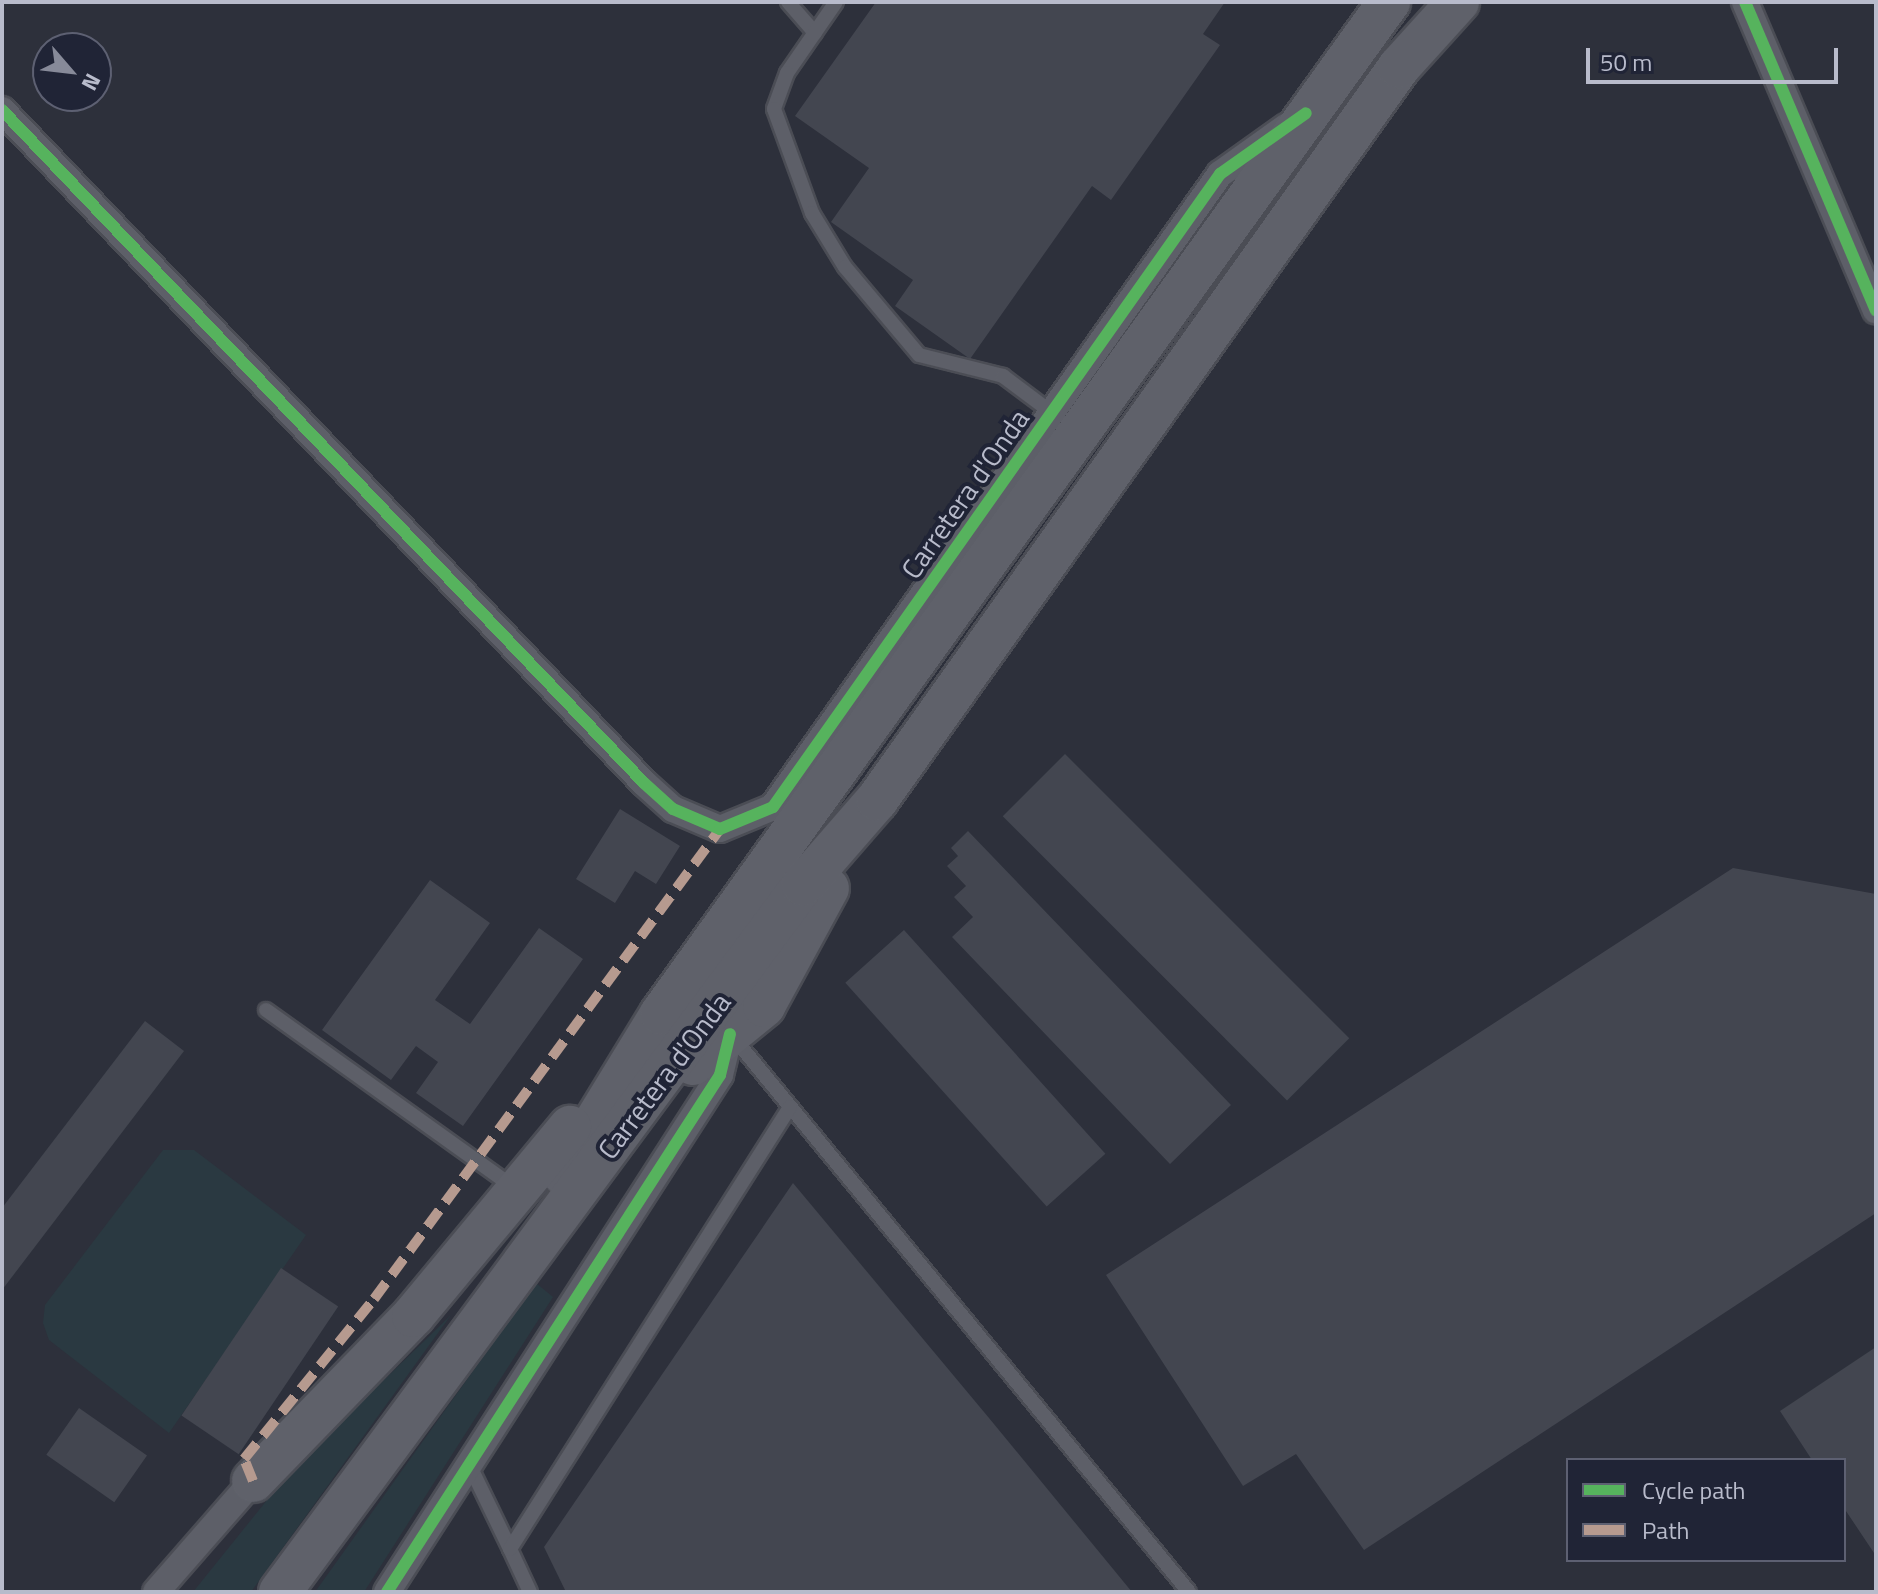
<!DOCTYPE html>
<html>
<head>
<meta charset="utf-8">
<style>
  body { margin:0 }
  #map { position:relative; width:1878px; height:1594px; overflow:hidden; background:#2d303b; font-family:"Titillium Web",sans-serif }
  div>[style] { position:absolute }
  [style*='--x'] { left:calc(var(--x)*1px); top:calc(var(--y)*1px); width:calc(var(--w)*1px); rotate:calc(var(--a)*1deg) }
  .green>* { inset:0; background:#2a3941 }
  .building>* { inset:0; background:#434650; transform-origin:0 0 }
  .roads { filter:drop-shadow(2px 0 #4b4d55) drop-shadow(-2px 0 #4b4d55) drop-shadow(0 2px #4b4d55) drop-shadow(0 -2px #4b4d55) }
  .lane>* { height:14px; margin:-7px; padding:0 7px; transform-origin:7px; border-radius:7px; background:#5d5f68 }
  .street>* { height:26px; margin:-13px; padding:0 13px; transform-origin:13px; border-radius:13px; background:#5d5f68 }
  .primary>* { height:42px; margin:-21px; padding:0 21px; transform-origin:21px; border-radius:21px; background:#5f616a }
  .quiet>* { height:10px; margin-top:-5px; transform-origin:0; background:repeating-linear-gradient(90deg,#b69a8f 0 20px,transparent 0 30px) }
  .cycleway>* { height:12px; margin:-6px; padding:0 6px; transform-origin:6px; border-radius:6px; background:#56b35d }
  span { translate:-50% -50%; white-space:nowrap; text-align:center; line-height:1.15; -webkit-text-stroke:8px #202436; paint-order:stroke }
  .street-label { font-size:28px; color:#b8bbcb }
  .frame { position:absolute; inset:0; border:4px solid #b8bbcb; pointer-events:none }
  .legend { position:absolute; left:1566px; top:1458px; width:280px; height:104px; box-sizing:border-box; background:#202436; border:2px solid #5d6072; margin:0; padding:10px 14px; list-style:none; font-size:24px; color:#b8bbcb }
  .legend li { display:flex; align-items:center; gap:16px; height:40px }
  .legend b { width:40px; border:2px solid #5d6072 }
  .north { position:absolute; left:32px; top:32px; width:80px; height:80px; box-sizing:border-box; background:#202436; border:2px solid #5d6072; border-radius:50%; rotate:118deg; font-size:22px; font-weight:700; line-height:32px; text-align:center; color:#b8bbcb }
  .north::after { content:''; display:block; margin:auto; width:28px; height:36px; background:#878a99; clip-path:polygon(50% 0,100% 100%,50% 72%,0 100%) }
  .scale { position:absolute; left:1586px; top:48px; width:252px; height:36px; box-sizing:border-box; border:4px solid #b8bbcb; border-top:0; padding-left:10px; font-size:24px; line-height:28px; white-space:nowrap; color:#b8bbcb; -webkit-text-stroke:6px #202436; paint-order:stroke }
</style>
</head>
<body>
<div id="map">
  <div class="green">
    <div style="clip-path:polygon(163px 1150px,194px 1150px,306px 1235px,169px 1433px,49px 1340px,43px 1323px,45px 1305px)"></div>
    <div style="clip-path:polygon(536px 1283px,553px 1297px,364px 1592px,315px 1592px)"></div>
    <div style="clip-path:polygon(451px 1315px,251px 1592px,193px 1592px,292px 1469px)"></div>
  </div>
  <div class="building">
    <div style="clip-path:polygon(876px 2px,1225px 2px,1203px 34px,1220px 45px,1111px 200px,1092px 186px,970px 359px,895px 306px,913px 280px,831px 222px,869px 168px,795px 116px)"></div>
    <div style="left:1065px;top:754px;width:402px;height:88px;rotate:45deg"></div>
    <div style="clip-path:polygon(620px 809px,680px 846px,656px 884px,635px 871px,615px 903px,576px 879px)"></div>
    <div style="clip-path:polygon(968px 831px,1231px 1105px,1170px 1164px,952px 937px,973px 917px,954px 897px,966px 886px,947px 866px,958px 856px,951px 848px)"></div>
    <div style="clip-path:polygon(1733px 868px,1876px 894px,1876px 1213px,1364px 1550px,1296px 1454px,1243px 1486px,1106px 1275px)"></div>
    <div style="clip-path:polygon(430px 880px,490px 923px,435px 1000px,470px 1024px,539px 928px,583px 959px,463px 1126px,416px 1093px,438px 1062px,416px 1046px,391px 1080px,322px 1030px)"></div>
    <div style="left:904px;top:930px;width:301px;height:79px;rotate:48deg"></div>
    <div style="clip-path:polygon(145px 1021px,184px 1051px,2px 1290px,2px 1208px)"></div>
    <div style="clip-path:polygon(793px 1183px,989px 1418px,1132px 1592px,566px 1592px,544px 1547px)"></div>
    <div style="left:281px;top:1268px;width:69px;height:178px;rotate:34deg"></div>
    <div style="clip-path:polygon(1876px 1347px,1876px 1556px,1844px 1508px,1844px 1460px,1812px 1460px,1780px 1411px)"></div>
    <div style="left:79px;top:1408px;width:83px;height:57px;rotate:35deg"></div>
  </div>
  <div class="roads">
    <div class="lane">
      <div style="--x:788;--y:2;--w:41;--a:48.9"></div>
      <div style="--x:836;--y:2;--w:86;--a:124.6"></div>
      <div style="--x:787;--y:73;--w:38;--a:110"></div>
      <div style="--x:774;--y:109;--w:111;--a:69.9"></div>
      <div style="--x:812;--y:213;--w:63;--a:58.6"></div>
      <div style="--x:845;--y:267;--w:115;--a:49.9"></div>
      <div style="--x:919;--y:355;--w:87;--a:14"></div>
      <div style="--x:1003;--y:376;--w:65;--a:36.9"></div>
      <div style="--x:266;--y:1010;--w:307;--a:35.6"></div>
      <div style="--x:733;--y:1037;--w:718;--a:50.59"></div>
      <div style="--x:469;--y:1464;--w:94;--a:64.2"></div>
      <div style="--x:530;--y:1592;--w:47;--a:-114.9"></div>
      <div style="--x:510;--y:1549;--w:523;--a:-57.65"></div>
    </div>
    <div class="street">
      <div style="--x:1745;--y:2;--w:335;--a:67"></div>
      <div style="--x:2;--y:110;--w:930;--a:46.35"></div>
      <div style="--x:644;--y:783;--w:39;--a:42"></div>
      <div style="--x:673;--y:809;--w:51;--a:23.1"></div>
      <div style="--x:720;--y:829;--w:57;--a:-22.5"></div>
      <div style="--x:773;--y:807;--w:775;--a:-54.77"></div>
      <div style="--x:1220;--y:174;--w:81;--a:-35.5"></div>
      <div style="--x:156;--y:1592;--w:147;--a:-48.9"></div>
      <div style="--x:387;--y:1592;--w:615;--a:-57.21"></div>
      <div style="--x:720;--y:1075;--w:42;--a:-76.3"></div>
    </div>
    <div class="primary">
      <div style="--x:693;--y:1064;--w:92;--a:-39.2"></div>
      <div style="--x:764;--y:1006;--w:134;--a:-61.5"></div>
      <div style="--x:563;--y:1174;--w:188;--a:-58.5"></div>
      <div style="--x:661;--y:1014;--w:1247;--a:-54.27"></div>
      <div style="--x:253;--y:1481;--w:230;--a:-45.9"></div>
      <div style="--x:413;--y:1316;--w:246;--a:-50.3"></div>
      <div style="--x:280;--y:1592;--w:879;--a:-53.51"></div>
      <div style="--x:803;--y:885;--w:113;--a:-49"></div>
      <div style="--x:877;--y:800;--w:900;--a:-54.54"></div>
      <div style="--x:1399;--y:67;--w:88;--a:-47.8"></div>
    </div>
  </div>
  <div class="quiet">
    <div style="--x:253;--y:1481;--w:24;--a:-112"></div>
    <div style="--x:244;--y:1459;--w:206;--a:-50.9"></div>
    <div style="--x:374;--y:1299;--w:584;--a:-53.64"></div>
  </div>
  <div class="cycleway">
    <div style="--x:1745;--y:2;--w:335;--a:67"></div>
    <div style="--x:2;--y:110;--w:930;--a:46.35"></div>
    <div style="--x:644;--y:783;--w:39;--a:42"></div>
    <div style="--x:673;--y:809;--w:51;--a:23.1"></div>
    <div style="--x:720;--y:829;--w:57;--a:-22.5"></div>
    <div style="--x:773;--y:807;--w:775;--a:-54.77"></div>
    <div style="--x:1220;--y:174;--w:105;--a:-35.3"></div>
    <div style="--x:387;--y:1592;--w:615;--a:-57.21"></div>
    <div style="--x:720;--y:1075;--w:42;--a:-76.3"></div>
  </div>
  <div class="street-label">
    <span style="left:965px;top:494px;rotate:-55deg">Carretera d'Onda</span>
    <span style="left:664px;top:1076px;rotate:-53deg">Carretera d'Onda</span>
  </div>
  <div class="frame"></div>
  <ul class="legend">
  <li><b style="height:10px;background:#56b35d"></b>Cycle path</li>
  <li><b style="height:10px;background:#b69a8f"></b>Path</li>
  </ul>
  <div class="north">N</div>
  <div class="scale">50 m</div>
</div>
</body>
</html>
